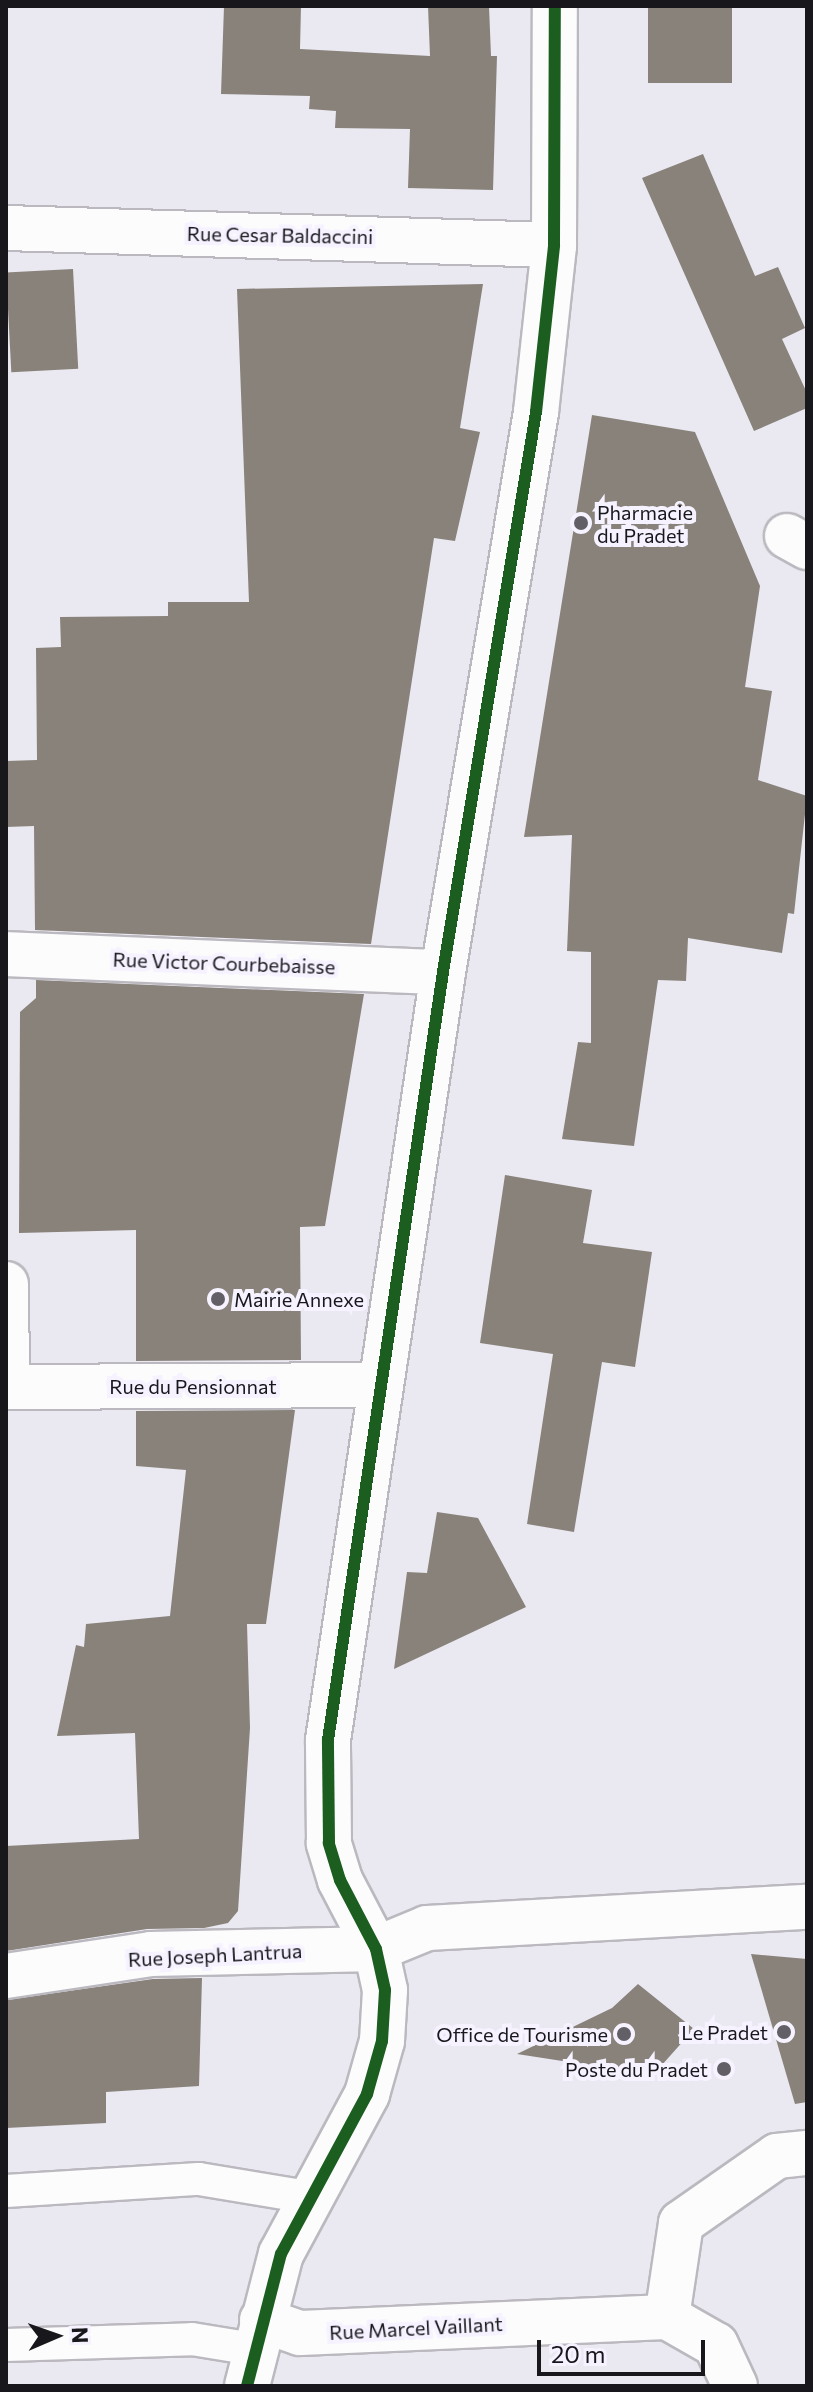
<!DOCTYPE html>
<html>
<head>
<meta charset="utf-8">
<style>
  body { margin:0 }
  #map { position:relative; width:813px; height:2392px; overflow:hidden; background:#eae8f0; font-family:Commissioner,sans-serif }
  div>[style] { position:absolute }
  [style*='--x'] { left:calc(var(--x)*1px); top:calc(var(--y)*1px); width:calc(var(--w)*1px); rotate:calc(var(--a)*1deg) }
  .building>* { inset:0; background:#88827b; transform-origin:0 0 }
  .roads { filter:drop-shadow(2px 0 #bbb9bf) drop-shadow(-2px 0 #bbb9bf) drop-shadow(0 2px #bbb9bf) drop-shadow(0 -2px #bbb9bf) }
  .lane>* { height:32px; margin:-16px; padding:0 16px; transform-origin:16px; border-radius:16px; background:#fcfcfd }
  .street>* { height:44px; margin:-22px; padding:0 22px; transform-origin:22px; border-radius:22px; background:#fcfcfd }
  .primary>* { height:44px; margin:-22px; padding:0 22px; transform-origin:22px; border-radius:22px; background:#fcfcfd }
  .cycleway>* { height:12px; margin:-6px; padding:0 6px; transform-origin:6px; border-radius:6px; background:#1b5e20 }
  .dots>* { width:22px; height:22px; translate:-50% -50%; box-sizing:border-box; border:4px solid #f6f2ff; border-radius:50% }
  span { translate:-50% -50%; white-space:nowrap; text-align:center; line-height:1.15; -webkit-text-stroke:8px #f6f2ff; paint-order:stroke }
  .street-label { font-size:20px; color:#18171c }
  .poi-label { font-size:20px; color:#18171c }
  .left { translate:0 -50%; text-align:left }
  .right { translate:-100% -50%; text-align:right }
  .frame { position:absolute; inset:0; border:8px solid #18171c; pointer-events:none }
  .north { position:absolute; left:16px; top:2296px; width:80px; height:80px; -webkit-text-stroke:6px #f6f2ff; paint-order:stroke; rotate:88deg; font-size:22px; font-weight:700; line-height:32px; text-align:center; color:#18171c }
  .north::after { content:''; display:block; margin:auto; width:28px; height:36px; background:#18171c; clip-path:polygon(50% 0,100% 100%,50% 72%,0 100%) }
  .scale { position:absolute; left:537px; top:2340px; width:168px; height:36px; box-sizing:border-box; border:4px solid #18171c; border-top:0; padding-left:10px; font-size:24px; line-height:28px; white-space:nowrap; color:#18171c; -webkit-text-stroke:6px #f6f2ff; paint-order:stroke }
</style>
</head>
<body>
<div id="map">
  <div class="building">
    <div style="clip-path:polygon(224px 6px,301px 6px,300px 49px,430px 56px,428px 6px,489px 6px,491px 56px,497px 56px,493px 190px,408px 188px,410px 129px,335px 128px,336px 111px,309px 109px,310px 96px,221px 94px)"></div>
    <div style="left:648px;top:6px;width:84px;height:77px"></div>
    <div style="clip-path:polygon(703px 154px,755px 276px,778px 267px,805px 328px,782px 339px,807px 393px,807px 408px,754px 431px,642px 178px)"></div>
    <div style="left:73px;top:269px;width:100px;height:67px;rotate:87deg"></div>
    <div style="clip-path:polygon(483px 284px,460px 428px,480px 432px,455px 541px,434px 538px,371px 944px,35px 930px,34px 826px,6px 827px,6px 801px,7px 761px,37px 760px,36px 648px,61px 647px,60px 617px,168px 616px,168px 602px,249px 602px,237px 289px)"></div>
    <div style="clip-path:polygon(592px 415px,695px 432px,760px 586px,745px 687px,772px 691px,758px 780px,807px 796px,794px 914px,788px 913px,782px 953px,688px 938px,686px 981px,658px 980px,634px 1146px,562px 1139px,578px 1042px,591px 1043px,591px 952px,567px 951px,572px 835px,524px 837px)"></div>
    <div style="clip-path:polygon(36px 980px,364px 994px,325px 1226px,300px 1227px,301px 1360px,136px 1361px,136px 1230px,19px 1233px,20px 1012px,36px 998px)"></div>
    <div style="clip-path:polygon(505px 1175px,592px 1190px,583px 1243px,652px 1252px,635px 1367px,602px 1362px,574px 1532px,527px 1524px,553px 1354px,480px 1343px)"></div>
    <div style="clip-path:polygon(295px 1410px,266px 1624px,247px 1624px,250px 1728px,238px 1911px,228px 1923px,204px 1928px,147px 1929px,6px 1951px,6px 1846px,139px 1839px,135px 1733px,57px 1736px,76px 1645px,84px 1647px,86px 1624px,170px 1616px,186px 1470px,136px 1466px,136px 1411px)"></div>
    <div style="clip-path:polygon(437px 1512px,478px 1518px,526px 1607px,394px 1669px,407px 1572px,427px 1573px)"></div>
    <div style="clip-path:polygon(751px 1954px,807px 1959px,807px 2102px,795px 2104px)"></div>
    <div style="clip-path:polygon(202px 1978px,199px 2086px,106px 2092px,106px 2123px,6px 2128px,6px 2000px,153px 1979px)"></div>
    <div style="clip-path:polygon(638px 1984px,694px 2029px,653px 2075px,517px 2054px,612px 2008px)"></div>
  </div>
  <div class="roads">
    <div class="lane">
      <div style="--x:6;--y:2191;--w:193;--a:-3.6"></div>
      <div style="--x:199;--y:2179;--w:110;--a:9.4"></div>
      <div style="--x:6;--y:2345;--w:186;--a:-1.8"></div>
      <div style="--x:192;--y:2339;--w:62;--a:9.3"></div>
    </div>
    <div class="street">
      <div style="--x:6;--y:228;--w:548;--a:1.78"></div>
      <div style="--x:787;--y:536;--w:23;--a:29"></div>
      <div style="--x:6;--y:954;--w:437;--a:2.4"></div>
      <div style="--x:6;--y:1284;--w:103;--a:89.4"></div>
      <div style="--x:6;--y:1387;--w:374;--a:-0.3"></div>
      <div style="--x:6;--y:1976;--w:147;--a:-8.6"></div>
      <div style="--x:151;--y:1954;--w:225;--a:-1.3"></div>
      <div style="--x:376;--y:1949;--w:55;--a:-22.4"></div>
      <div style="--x:427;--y:1928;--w:381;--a:-3.2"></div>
      <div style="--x:667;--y:2317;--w:56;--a:29.7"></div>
      <div style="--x:716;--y:2345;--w:45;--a:65.1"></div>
      <div style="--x:262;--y:2320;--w:40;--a:18.9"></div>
      <div style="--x:300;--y:2333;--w:367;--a:-2.5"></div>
      <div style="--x:667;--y:2317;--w:95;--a:-81.5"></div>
      <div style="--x:681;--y:2223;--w:117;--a:-34.9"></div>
      <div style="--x:777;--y:2156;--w:30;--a:-6"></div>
    </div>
    <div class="primary">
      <div style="--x:247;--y:2386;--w:136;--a:-75.6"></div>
      <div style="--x:281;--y:2254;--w:182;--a:-61.7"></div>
      <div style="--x:367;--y:2094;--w:55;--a:-74.2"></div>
      <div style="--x:382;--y:2041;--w:51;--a:-86.6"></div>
      <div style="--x:385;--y:1990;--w:42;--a:-102.4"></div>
      <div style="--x:376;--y:1949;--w:78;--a:-117.6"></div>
      <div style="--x:340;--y:1880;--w:39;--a:-107"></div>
      <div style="--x:329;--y:1843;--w:103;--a:-90.6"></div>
      <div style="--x:328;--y:1740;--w:777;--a:-81.48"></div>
      <div style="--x:443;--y:972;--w:568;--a:-80.57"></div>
      <div style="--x:536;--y:412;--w:168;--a:-83.8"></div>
      <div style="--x:554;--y:245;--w:239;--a:-89.8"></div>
    </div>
  </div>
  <div class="cycleway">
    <div style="--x:247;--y:2386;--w:136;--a:-75.6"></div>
    <div style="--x:281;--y:2254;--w:182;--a:-61.7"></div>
    <div style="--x:367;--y:2094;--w:55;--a:-74.2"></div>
    <div style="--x:382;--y:2041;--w:51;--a:-86.6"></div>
    <div style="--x:385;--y:1990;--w:42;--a:-102.4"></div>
    <div style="--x:376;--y:1949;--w:78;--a:-117.6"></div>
    <div style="--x:340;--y:1880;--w:39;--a:-107"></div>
    <div style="--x:329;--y:1843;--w:103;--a:-90.6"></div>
    <div style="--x:328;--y:1740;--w:777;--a:-81.48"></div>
    <div style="--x:443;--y:972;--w:568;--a:-80.57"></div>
    <div style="--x:536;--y:412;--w:168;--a:-83.8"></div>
    <div style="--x:554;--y:245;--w:239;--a:-89.8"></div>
  </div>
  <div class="dots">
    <div style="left:581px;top:523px;background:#626066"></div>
    <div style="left:218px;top:1299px;background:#626066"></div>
    <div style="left:784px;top:2032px;background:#626066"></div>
    <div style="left:624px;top:2034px;background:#626066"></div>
    <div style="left:724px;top:2069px;background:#626066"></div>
  </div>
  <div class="street-label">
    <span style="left:280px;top:235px;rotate:1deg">Rue Cesar Baldaccini</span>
    <span style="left:224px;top:963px;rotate:2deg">Rue Victor Courbebaisse</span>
    <span style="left:193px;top:1386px">Rue du Pensionnat</span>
    <span style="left:215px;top:1955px;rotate:-3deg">Rue Joseph Lantrua</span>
    <span style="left:416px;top:2328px;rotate:-3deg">Rue Marcel Vaillant</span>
  </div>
  <div class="poi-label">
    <span class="left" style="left:597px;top:524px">Pharmacie<br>du Pradet</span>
    <span class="left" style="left:234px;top:1299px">Mairie Annexe</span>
    <span class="right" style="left:768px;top:2032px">Le Pradet</span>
    <span class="right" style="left:608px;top:2034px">Office de Tourisme</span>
    <span class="right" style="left:708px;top:2069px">Poste du Pradet</span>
  </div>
  <div class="frame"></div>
  <div class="north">N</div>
  <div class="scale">20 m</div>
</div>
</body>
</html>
